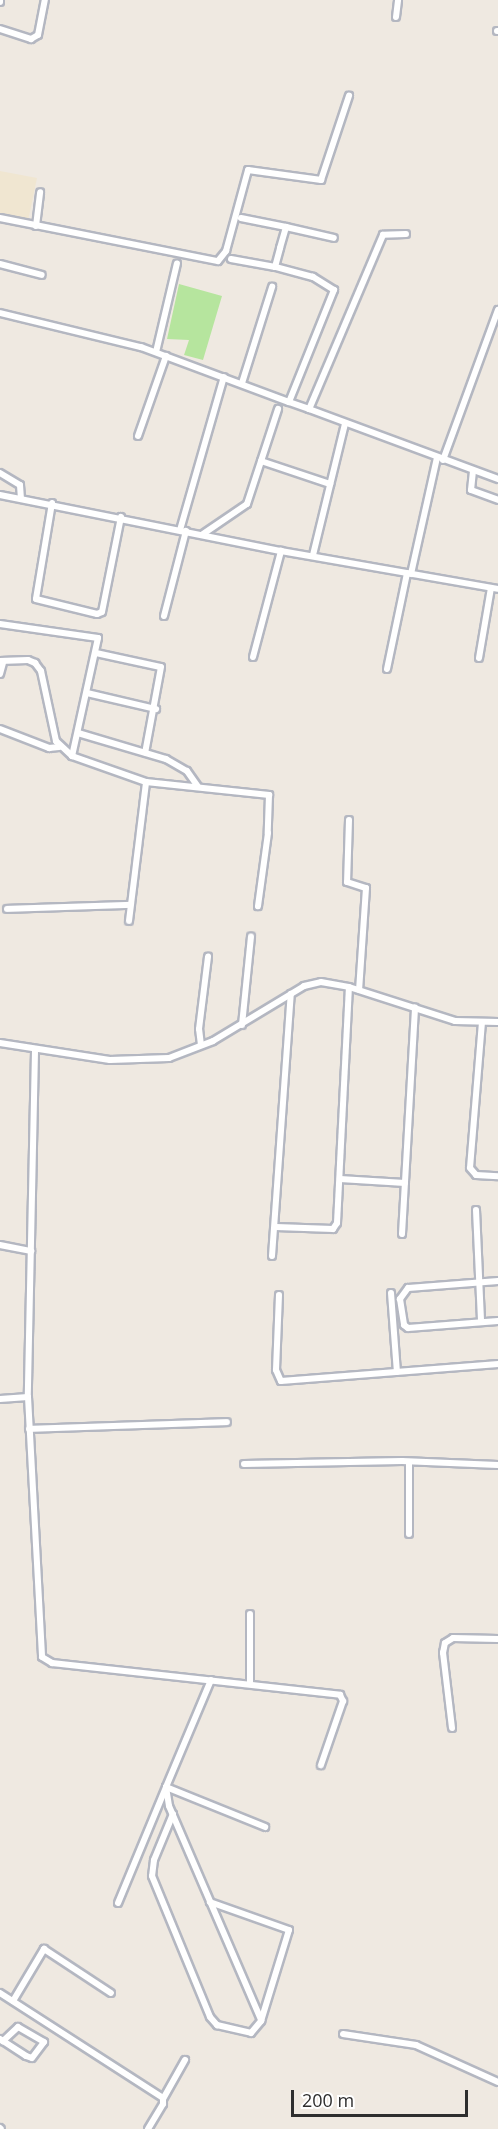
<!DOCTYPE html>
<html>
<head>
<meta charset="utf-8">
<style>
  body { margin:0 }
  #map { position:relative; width:498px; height:2129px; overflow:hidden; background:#efe9e1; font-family:"Open Sans",sans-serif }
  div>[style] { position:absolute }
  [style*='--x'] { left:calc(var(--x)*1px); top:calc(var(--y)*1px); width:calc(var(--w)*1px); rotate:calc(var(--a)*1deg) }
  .education>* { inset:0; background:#f0e6d1 }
  .green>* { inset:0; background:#b6e59e }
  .roads { filter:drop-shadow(2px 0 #b4b7c1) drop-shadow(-2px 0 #b4b7c1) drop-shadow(0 2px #b4b7c1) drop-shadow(0 -2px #b4b7c1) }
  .minor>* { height:6px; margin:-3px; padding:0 3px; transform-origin:3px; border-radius:3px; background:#fff }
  span { translate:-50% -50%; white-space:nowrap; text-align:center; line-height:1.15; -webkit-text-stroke:6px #fff; paint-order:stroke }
  .scale { position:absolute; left:291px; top:2090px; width:177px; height:27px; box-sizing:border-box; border:3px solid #2e2e2e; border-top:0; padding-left:8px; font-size:18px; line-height:21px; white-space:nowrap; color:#2e2e2e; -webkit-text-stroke:4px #fff; paint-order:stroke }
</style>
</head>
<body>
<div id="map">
  <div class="education">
    <div style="clip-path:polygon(0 171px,37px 178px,28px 221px,0 215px)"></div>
  </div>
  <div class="green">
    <div style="clip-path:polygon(179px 284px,222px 296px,203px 360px,184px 355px,189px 340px,167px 339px)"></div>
  </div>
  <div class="roads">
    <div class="minor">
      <div style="--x:0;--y:2;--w:2;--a:-90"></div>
      <div style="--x:396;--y:17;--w:17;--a:-83"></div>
      <div style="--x:0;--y:29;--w:33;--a:18"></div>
      <div style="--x:31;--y:39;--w:8;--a:-30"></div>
      <div style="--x:38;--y:35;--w:36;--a:-79"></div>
      <div style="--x:497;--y:31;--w:1;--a:0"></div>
      <div style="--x:0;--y:218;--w:222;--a:11.2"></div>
      <div style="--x:218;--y:261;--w:13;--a:-51"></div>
      <div style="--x:226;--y:251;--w:84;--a:-74.8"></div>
      <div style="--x:248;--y:170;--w:74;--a:7.8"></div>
      <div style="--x:321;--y:180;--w:89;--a:-71.6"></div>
      <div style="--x:241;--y:218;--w:46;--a:11.3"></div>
      <div style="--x:36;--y:226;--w:34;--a:-83"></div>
      <div style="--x:406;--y:234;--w:23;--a:178"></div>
      <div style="--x:383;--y:235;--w:189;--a:113"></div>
      <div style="--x:309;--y:409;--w:202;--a:20.3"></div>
      <div style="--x:231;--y:259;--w:45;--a:10.3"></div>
      <div style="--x:0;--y:264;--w:43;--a:14.7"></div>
      <div style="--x:0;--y:313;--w:145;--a:13.6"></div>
      <div style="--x:141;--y:347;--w:158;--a:20.4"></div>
      <div style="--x:289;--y:402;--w:121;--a:-68.1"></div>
      <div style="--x:334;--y:290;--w:25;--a:-148"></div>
      <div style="--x:313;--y:277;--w:39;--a:-165"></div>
      <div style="--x:275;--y:267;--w:20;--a:-75"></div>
      <div style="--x:280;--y:248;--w:22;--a:-74"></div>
      <div style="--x:286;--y:227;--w:49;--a:12.9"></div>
      <div style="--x:156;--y:352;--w:91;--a:-76.7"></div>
      <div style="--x:242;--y:383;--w:101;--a:-72.6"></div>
      <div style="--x:289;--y:402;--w:21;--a:19"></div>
      <div style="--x:138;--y:436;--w:85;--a:-70.7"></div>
      <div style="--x:443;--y:460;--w:160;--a:-69.9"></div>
      <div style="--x:261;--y:461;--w:73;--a:18.4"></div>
      <div style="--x:473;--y:471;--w:19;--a:96"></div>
      <div style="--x:471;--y:490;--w:29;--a:20"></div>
      <div style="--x:0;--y:473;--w:23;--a:31"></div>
      <div style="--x:20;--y:485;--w:13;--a:86"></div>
      <div style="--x:0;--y:495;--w:287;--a:11.3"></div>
      <div style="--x:281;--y:551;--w:220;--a:9.9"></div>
      <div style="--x:52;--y:503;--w:97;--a:99.5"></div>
      <div style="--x:36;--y:599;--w:63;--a:13.8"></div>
      <div style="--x:97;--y:614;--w:5;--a:-22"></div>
      <div style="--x:102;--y:612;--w:97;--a:-78.7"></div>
      <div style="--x:180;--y:530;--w:159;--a:-74"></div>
      <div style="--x:203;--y:534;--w:53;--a:-34.3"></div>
      <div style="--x:247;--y:504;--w:100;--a:-71.9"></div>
      <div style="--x:313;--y:555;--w:135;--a:-76.3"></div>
      <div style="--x:411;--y:574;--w:119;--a:-77.4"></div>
      <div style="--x:164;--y:616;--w:88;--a:-75.5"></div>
      <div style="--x:0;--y:624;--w:99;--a:8.1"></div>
      <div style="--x:98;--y:638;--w:121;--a:102.4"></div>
      <div style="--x:96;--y:653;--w:66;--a:12.2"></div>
      <div style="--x:161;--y:667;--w:87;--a:100.5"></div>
      <div style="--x:253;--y:657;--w:110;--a:-75.2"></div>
      <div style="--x:479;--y:658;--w:71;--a:-80.3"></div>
      <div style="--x:0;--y:661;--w:28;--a:-2"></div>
      <div style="--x:28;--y:660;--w:8;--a:23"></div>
      <div style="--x:35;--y:663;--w:10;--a:53"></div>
      <div style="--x:41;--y:671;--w:72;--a:77.9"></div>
      <div style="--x:56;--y:741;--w:22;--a:43"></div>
      <div style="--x:72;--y:756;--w:78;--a:19.4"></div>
      <div style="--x:146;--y:782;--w:124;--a:6"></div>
      <div style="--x:269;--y:795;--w:38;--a:92"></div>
      <div style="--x:268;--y:833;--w:74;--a:97.8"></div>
      <div style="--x:387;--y:669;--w:98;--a:-78.2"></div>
      <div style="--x:0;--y:674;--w:11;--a:-75"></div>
      <div style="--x:87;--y:693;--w:71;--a:13.1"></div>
      <div style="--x:0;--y:729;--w:53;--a:21.2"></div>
      <div style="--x:49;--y:748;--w:10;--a:-6"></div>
      <div style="--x:78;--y:733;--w:92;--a:16.5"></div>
      <div style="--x:166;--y:759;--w:24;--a:30"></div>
      <div style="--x:187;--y:771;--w:19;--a:55"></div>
      <div style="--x:349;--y:820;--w:62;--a:91.8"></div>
      <div style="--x:347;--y:882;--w:20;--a:18"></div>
      <div style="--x:366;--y:888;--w:102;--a:93.9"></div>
      <div style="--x:7;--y:909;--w:123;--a:-1.9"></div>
      <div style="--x:129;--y:921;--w:140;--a:-83"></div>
      <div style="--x:482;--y:1022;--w:146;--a:94.7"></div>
      <div style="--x:470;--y:1168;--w:9;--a:49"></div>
      <div style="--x:476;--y:1175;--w:22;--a:3"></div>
      <div style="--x:242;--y:1025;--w:89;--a:-84.2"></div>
      <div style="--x:0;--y:1043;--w:111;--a:8.8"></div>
      <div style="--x:110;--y:1060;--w:59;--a:-1.9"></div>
      <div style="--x:169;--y:1058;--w:47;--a:-21.1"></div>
      <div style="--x:213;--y:1041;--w:106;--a:-31.1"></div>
      <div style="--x:304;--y:986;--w:17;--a:-13"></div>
      <div style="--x:321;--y:982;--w:28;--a:10"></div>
      <div style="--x:349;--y:987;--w:111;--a:17.8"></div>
      <div style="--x:455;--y:1021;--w:43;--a:1.3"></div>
      <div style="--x:201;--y:1045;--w:16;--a:-97"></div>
      <div style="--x:199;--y:1029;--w:73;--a:-82.9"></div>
      <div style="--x:35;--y:1051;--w:346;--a:91.2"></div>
      <div style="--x:28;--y:1397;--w:260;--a:86.9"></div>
      <div style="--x:42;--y:1657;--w:12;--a:31"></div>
      <div style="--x:52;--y:1663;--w:290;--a:6.3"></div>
      <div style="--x:340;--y:1695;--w:7;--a:63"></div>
      <div style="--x:343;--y:1701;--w:68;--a:109"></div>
      <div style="--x:340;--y:1179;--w:65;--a:3.5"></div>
      <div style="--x:476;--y:1210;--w:112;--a:87.4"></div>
      <div style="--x:276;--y:1227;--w:57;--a:2"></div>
      <div style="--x:333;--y:1229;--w:7;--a:-56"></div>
      <div style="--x:337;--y:1223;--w:236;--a:-87.1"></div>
      <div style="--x:402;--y:1234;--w:227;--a:-86.7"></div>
      <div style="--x:0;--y:1245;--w:32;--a:11"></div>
      <div style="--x:272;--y:1256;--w:263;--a:-85.9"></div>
      <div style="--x:498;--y:1281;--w:90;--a:175.6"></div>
      <div style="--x:408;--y:1288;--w:14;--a:126"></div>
      <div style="--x:400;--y:1299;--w:26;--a:81"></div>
      <div style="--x:404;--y:1325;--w:5;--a:37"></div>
      <div style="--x:408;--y:1328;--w:90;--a:-4.4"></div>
      <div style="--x:391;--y:1293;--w:79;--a:85.7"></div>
      <div style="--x:279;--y:1295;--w:75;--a:92.3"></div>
      <div style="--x:276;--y:1370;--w:12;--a:66"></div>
      <div style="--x:281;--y:1381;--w:218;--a:-4.5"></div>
      <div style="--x:0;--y:1399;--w:28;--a:-4"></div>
      <div style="--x:29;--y:1429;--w:198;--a:-2"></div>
      <div style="--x:409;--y:1462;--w:72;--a:90"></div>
      <div style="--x:244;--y:1464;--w:158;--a:-1.1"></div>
      <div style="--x:402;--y:1461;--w:96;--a:2.4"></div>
      <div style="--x:250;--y:1614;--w:70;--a:90"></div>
      <div style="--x:211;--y:1680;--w:116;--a:112.8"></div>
      <div style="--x:166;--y:1787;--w:107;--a:22"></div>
      <div style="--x:452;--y:1728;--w:76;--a:-96.8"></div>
      <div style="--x:443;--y:1653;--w:10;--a:-79"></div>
      <div style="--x:445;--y:1643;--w:9;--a:-32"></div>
      <div style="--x:453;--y:1638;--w:45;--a:1.3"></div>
      <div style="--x:173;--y:1814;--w:50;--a:112.4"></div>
      <div style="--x:154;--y:1860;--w:16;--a:97"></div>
      <div style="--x:152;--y:1876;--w:152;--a:67.6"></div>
      <div style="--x:210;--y:2017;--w:11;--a:49"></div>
      <div style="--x:217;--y:2025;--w:35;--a:13"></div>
      <div style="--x:251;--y:2033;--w:16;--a:-50"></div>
      <div style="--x:261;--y:2021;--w:95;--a:-72.9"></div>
      <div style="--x:289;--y:1930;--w:84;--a:-160.5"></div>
      <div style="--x:118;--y:1903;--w:126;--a:-67.5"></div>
      <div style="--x:166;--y:1787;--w:19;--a:81"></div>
      <div style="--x:169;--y:1806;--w:233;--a:66.7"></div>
      <div style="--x:0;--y:1993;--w:194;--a:32.8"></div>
      <div style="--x:163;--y:2098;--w:6;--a:90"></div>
      <div style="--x:163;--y:2104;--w:29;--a:121"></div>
      <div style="--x:13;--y:2001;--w:61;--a:-59.2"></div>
      <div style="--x:44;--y:1949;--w:80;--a:33.3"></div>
      <div style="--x:343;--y:2034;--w:74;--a:8.6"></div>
      <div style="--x:416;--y:2045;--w:90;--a:24.3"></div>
      <div style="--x:0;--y:2039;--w:31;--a:33"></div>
      <div style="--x:26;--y:2056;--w:6;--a:18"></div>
      <div style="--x:32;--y:2058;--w:20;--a:-53"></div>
      <div style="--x:44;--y:2042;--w:30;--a:-150"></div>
      <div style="--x:18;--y:2027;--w:21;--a:137"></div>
      <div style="--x:163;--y:2099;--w:45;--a:-60.6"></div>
      <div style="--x:0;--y:2128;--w:1;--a:45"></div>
    </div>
  </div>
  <div class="scale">200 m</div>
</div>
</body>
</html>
